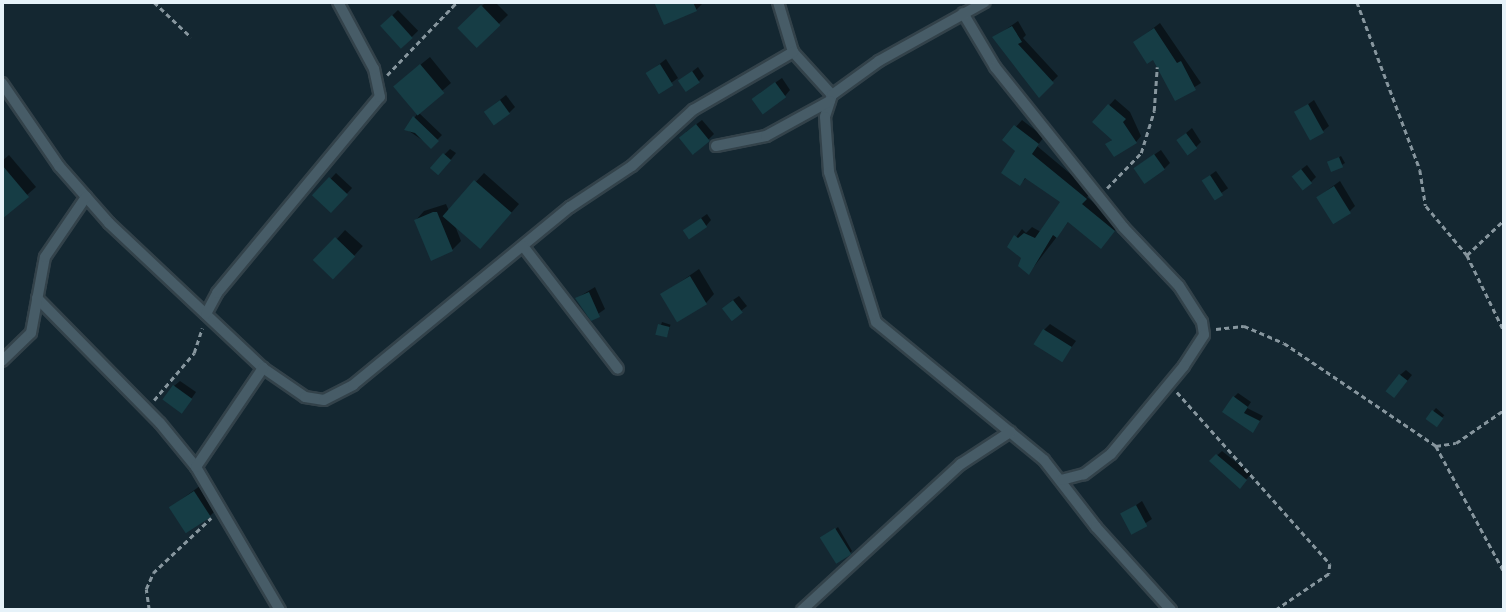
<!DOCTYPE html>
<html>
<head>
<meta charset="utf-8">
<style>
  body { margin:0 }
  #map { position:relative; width:1506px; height:612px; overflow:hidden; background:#142731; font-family:"Archivo Narrow",sans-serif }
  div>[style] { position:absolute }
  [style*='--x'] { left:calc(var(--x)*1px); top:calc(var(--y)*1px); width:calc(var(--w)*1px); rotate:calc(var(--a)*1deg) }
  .shadow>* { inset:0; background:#0007; transform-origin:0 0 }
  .building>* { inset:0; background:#163d45; transform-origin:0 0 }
  .path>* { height:2.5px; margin-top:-1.25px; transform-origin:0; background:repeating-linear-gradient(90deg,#87969e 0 5px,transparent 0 8.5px) }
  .roads { filter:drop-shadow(2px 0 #33424a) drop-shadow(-2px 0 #33424a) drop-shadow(0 2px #33424a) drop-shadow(0 -2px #33424a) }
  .minor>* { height:10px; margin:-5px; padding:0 5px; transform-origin:5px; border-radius:5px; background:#475c67 }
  span { translate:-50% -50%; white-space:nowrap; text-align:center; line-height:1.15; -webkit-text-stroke:6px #142731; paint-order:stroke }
  .frame { position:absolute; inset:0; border:4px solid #e6f2f9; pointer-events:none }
</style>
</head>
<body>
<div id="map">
  <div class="shadow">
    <div style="clip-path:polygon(486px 2px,495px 2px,508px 15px,477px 45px,460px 28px)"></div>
    <div style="clip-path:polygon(656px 2px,704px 2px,696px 10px)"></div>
    <div style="left:398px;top:10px;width:29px;height:21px;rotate:46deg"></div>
    <div style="clip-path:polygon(1018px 21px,1026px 35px,1023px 38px,1058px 76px,1039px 95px,995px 37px)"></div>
    <div style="clip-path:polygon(1160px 23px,1201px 83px,1176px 99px,1154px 57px,1135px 42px)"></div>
    <div style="clip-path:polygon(430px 57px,451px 83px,418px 112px,442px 135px,431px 146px,406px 129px,418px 113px,404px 78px)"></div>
    <div style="clip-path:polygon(666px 59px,678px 78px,659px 92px,648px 73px)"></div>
    <div style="clip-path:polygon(698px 67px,704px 76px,699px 81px,680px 81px)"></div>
    <div style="clip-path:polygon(782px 78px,790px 90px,785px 96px,760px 93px)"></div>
    <div style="clip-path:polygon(506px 95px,515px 107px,509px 113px,486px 111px)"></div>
    <div style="clip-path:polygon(1115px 99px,1130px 112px,1141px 136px,1136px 142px,1107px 144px,1114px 138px,1094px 122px)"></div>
    <div style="clip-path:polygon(1314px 100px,1329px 126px,1323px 131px,1296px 113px)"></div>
    <div style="clip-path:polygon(702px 120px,714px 134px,694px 154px,686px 132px)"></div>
    <div style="clip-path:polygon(1022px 120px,1044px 137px,1037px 146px,1092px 192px,1087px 197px,1120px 224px,1107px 240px,1069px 221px,1029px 273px,1023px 257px,1009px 247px,1022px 229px,1026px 233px,1032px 227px,1041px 232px,1063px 202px,1027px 177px,1020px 184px,1018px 150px,1004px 140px)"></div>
    <div style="clip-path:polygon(1192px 128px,1201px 142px,1196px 147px,1179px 139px)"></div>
    <div style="clip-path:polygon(450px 149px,456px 153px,445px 167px,444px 155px)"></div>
    <div style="clip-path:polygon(1161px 150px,1170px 163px,1164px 169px,1142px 163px)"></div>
    <div style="clip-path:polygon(9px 155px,36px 187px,2px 217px,2px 161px)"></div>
    <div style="left:1341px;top:156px;width:8px;height:13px;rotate:60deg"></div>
    <div style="clip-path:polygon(1307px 165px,1316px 177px,1311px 182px,1299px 171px)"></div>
    <div style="left:1216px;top:171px;width:21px;height:16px;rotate:55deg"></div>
    <div style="left:336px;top:173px;width:22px;height:30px;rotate:43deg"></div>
    <div style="clip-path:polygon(484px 173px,519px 204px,489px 238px,454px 223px,461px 241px,452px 250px,416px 220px,424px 211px,446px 204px,449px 211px)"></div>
    <div style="clip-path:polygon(1340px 181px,1355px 206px,1349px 212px,1318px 197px)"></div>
    <div style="clip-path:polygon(707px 214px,711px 220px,706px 226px,684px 230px)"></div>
    <div style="left:345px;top:230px;width:24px;height:42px;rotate:42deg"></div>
    <div style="clip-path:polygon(699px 269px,714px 294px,706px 303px,663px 294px)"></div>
    <div style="clip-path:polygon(595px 287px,605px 309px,591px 319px,577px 298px)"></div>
    <div style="clip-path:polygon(739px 296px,747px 306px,741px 311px,730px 302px)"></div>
    <div style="left:662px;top:322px;width:9px;height:13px;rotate:18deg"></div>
    <div style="clip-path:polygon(1050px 324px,1076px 341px,1062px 360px,1044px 330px)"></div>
    <div style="clip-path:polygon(1406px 370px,1412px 375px,1400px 390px,1400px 375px)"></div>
    <div style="clip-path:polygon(180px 381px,196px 392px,187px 405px,174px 386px)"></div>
    <div style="clip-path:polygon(1238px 393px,1251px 402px,1247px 408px,1263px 416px,1253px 431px,1234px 397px)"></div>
    <div style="left:1436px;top:408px;width:11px;height:14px;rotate:41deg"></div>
    <div style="clip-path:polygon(1222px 451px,1251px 474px,1244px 482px,1211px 461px)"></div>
    <div style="clip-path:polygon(204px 483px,219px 507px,210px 516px,171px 507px)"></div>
    <div style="clip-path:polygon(1142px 501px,1152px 519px,1132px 532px,1123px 514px)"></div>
    <div style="clip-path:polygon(838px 527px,852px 551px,850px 553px,826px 537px)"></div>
  </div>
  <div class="building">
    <div style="clip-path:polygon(654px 2px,693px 2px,697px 11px,664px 25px)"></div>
    <div style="left:481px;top:5px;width:28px;height:33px;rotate:46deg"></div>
    <div style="left:392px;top:15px;width:31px;height:16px;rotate:48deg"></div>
    <div style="clip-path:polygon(1012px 26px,1022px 42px,1018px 44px,1054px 83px,1039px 98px,992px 37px)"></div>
    <div style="clip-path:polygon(1154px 28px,1177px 63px,1181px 61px,1196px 90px,1175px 101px,1153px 60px,1147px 64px,1133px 42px)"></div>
    <div style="left:420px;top:64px;width:38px;height:35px;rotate:50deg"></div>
    <div style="left:660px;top:64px;width:25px;height:17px;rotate:58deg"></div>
    <div style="left:692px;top:71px;width:14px;height:17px;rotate:56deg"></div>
    <div style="left:775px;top:82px;width:19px;height:29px;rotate:54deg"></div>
    <div style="left:500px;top:100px;width:17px;height:20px;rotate:54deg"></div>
    <div style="clip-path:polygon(1108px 104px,1126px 119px,1123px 122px,1137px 143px,1114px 157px,1105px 144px,1112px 140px,1092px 122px)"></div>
    <div style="left:1308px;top:104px;width:33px;height:16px;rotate:61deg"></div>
    <div style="clip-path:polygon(413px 116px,439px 141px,431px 149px,415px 133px,404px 130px)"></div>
    <div style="left:696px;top:124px;width:22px;height:22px;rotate:51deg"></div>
    <div style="clip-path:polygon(1014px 125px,1039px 144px,1032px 154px,1087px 199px,1082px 204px,1115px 231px,1101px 249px,1068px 222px,1057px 238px,1053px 235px,1029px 275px,1018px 266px,1021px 258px,1007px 247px,1014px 235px,1018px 238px,1024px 233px,1035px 238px,1060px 202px,1025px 178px,1020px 186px,1001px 173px,1015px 151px,1002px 140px)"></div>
    <div style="left:1186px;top:133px;width:19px;height:12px;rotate:54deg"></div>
    <div style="left:443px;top:153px;width:11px;height:20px;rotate:41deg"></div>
    <div style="left:1154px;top:154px;width:19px;height:25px;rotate:55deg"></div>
    <div style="left:1339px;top:157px;width:11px;height:13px;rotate:68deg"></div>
    <div style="clip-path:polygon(2px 165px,29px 197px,2px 219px)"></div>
    <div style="left:1301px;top:169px;width:18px;height:12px;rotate:52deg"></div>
    <div style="left:1210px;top:175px;width:24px;height:10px;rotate:57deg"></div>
    <div style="left:329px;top:177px;width:26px;height:25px;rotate:43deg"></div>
    <div style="left:474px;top:180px;width:50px;height:48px;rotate:41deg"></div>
    <div style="left:1334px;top:186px;width:32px;height:21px;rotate:58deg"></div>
    <div style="clip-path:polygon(433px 212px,437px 212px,453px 251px,431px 261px,414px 220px)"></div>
    <div style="left:701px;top:218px;width:11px;height:22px;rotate:56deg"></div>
    <div style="left:335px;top:237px;width:28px;height:32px;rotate:44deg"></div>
    <div style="left:690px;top:276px;width:33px;height:35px;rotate:59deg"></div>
    <div style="clip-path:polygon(589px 292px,600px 317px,591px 321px,575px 298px)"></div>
    <div style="left:733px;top:300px;width:16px;height:14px;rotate:52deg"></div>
    <div style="left:658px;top:324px;width:12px;height:11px;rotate:14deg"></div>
    <div style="left:1043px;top:329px;width:34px;height:18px;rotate:32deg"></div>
    <div style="left:1399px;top:374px;width:11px;height:22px;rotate:38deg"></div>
    <div style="left:173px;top:385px;width:24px;height:18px;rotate:36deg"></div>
    <div style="clip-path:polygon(1233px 396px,1248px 407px,1244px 413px,1260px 421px,1253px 433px,1222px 412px)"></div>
    <div style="left:1432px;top:410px;width:14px;height:11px;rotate:36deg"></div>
    <div style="clip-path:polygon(1216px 454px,1247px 480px,1240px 489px,1209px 461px)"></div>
    <div style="left:194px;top:491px;width:31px;height:30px;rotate:57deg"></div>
    <div style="left:1136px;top:505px;width:24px;height:18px;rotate:62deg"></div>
    <div style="left:835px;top:528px;width:31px;height:18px;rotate:58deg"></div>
  </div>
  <div class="path">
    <div style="--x:154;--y:2;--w:51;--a:43.4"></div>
    <div style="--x:1357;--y:2;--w:179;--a:69.4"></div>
    <div style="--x:1420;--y:170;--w:36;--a:81"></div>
    <div style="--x:1426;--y:206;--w:64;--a:50.1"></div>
    <div style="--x:1467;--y:255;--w:85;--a:64"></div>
    <div style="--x:387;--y:75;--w:101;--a:-46.2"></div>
    <div style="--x:1107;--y:188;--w:49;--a:-45.8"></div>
    <div style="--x:1141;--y:153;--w:44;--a:-72.8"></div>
    <div style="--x:1154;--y:111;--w:44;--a:-86.1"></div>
    <div style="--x:1467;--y:255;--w:51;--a:-43.4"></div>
    <div style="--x:1216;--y:329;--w:28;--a:-6"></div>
    <div style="--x:1244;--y:326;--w:43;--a:23"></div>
    <div style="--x:1284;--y:343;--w:184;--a:34.1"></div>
    <div style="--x:1436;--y:446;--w:20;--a:-9"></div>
    <div style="--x:1456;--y:443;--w:58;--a:-34.5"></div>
    <div style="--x:1177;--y:392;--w:230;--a:48.3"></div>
    <div style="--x:1330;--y:564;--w:10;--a:96"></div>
    <div style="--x:1329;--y:574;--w:64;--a:145.8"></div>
    <div style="--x:154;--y:400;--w:62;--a:-49.6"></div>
    <div style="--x:194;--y:353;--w:26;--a:-72"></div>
    <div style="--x:1436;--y:446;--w:143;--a:61.6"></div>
    <div style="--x:149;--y:610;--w:21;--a:-98"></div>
    <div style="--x:146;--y:589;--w:17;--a:-66"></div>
    <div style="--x:153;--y:573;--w:80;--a:-43.5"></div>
  </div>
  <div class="roads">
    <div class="minor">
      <div style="--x:778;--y:2;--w:52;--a:73.3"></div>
      <div style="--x:793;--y:52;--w:58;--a:47.8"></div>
      <div style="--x:832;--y:95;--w:23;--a:108"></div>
      <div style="--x:825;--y:117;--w:55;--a:85.8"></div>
      <div style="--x:829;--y:172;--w:157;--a:72.6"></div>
      <div style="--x:876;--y:322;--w:217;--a:39.4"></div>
      <div style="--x:1044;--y:460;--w:85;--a:52.2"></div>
      <div style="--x:1096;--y:527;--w:112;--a:47.9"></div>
      <div style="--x:963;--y:13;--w:63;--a:59.3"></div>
      <div style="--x:995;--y:67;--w:205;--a:51.3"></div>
      <div style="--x:1123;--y:227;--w:81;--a:46.5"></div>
      <div style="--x:1179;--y:286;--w:43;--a:57.4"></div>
      <div style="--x:1202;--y:322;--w:13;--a:81"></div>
      <div style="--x:1204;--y:335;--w:37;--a:123"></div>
      <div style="--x:1184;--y:366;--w:114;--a:129.7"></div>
      <div style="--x:1111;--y:454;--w:34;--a:143"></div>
      <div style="--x:1084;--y:474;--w:23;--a:165"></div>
      <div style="--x:2;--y:83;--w:101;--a:55.5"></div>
      <div style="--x:59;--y:166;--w:76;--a:48.7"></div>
      <div style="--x:109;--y:223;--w:212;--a:43.3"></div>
      <div style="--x:263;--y:368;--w:51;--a:34.6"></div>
      <div style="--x:305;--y:397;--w:19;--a:9"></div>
      <div style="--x:324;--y:400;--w:33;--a:-27"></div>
      <div style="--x:353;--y:385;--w:281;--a:-39.4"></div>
      <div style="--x:570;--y:207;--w:74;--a:-33.5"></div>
      <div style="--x:632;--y:166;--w:83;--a:-42.6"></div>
      <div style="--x:693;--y:110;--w:116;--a:-30.1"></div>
      <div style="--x:832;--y:95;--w:58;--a:-35.9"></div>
      <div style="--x:879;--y:61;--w:121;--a:-29.1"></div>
      <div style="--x:716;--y:146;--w:51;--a:-11.3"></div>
      <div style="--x:766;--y:136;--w:73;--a:-28.7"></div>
      <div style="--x:523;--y:246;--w:155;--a:52.3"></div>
      <div style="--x:37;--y:298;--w:175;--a:45.5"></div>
      <div style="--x:160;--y:423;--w:57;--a:50.7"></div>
      <div style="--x:196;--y:467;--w:166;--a:59.6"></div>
      <div style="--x:206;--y:314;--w:24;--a:-62"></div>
      <div style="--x:217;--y:293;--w:255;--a:-50.3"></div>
      <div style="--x:380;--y:97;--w:29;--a:-102"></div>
      <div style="--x:374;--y:69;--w:76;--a:-118.2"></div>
      <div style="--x:2;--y:361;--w:40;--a:-44"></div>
      <div style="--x:31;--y:333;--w:77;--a:-79.6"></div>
      <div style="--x:45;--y:257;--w:73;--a:-55.7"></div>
      <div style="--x:196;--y:467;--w:120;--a:-55.9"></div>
      <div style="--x:802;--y:610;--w:216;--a:-42.6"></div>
      <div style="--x:961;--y:464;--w:59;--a:-33.1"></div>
    </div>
  </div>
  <div class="frame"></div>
</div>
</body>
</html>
